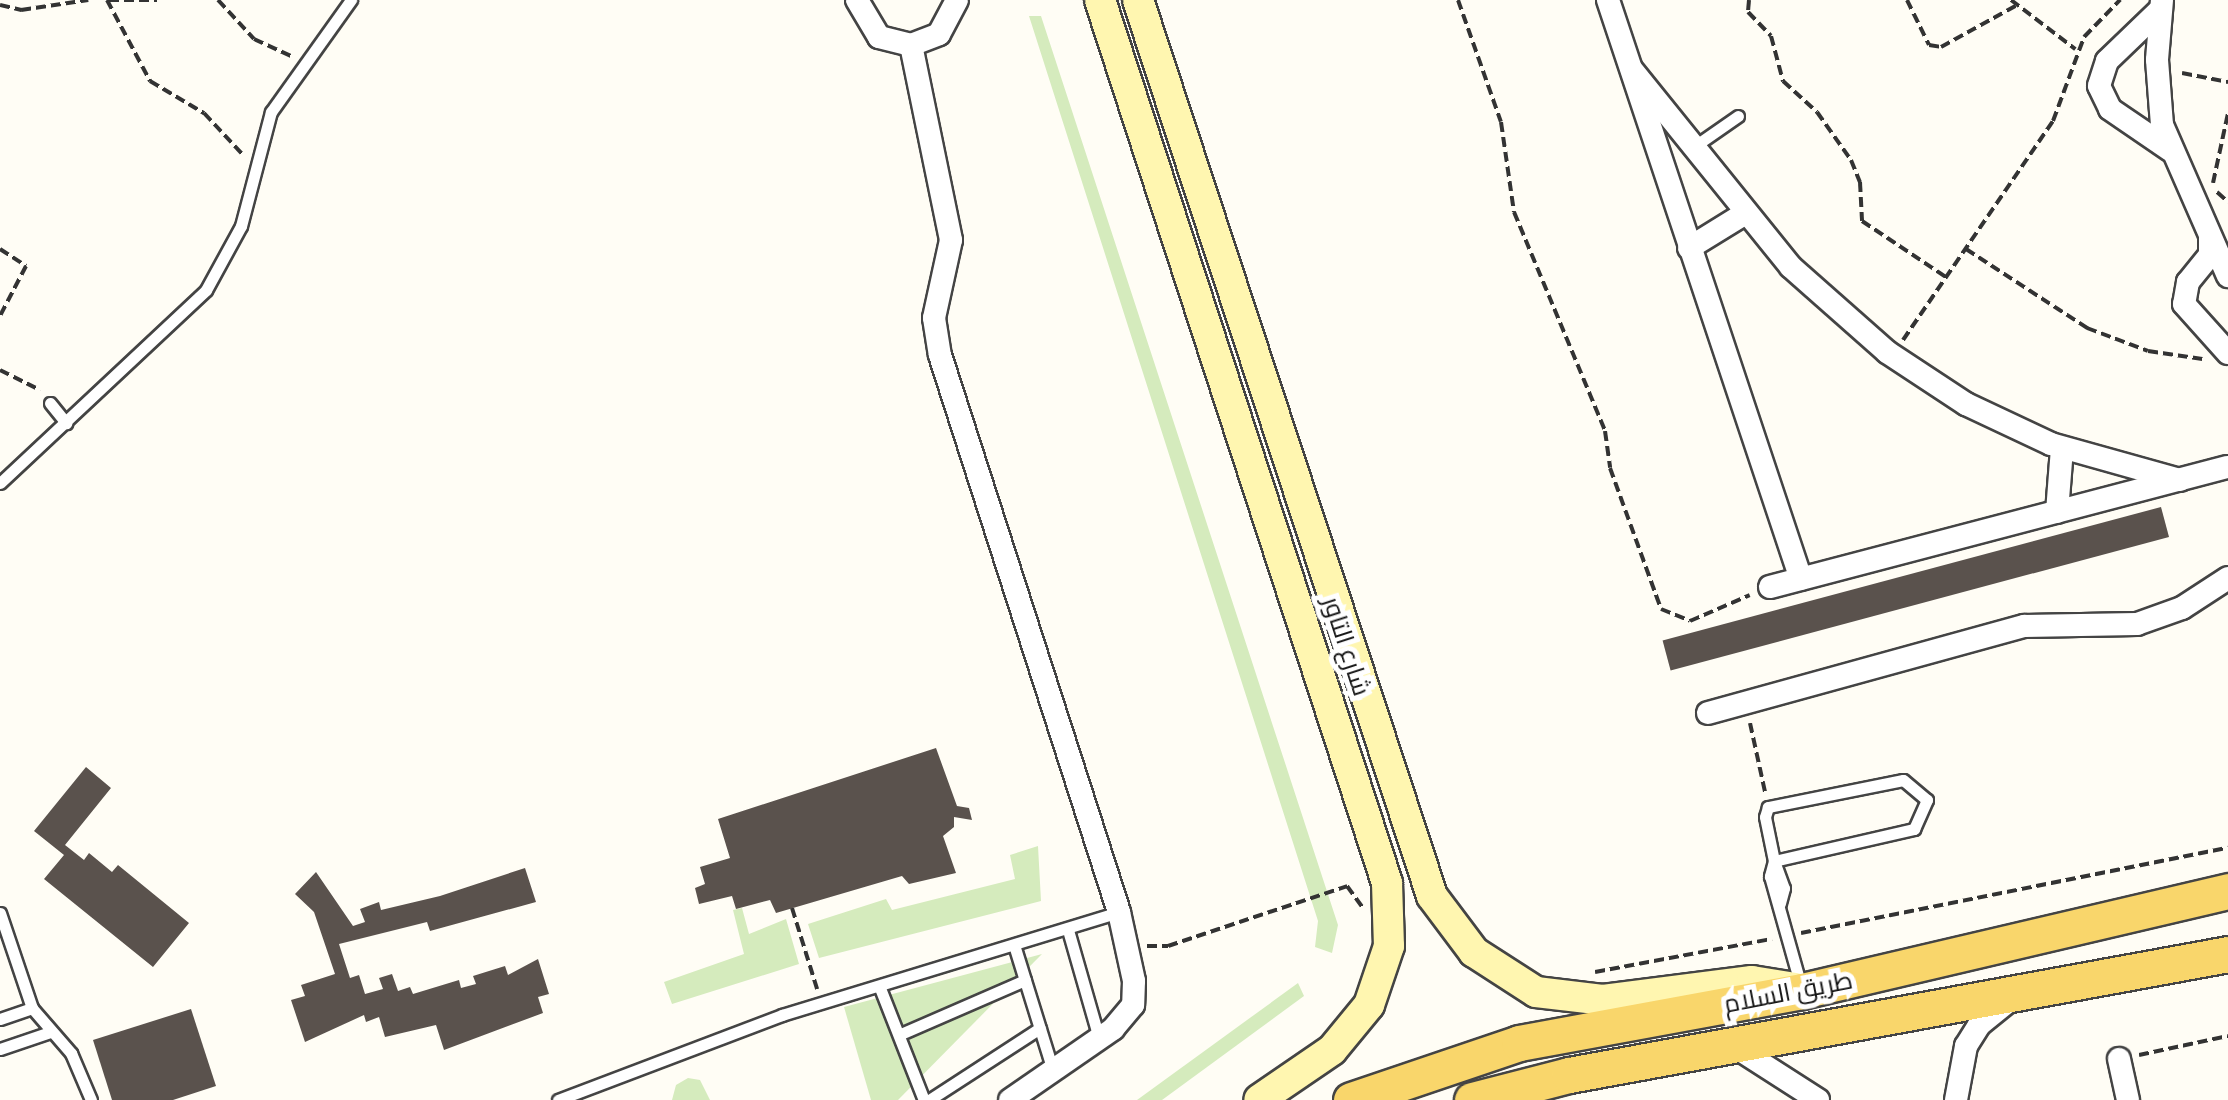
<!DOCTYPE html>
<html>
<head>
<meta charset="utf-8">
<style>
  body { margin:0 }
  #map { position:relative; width:2228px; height:1100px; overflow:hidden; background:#fffdf5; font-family:"IBM Plex Serif",Cairo,serif }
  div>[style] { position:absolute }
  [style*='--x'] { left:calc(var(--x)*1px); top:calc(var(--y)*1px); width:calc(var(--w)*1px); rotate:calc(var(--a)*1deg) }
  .green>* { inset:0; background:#d5ebbd }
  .building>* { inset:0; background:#5a524d; transform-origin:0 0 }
  .path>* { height:4px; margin-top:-2px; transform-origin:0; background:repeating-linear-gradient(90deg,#333 0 10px,transparent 0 15px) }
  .roads { filter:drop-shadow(2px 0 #444) drop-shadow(-2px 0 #444) drop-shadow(0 2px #444) drop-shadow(0 -2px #444) }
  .lane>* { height:11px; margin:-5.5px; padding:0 5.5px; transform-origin:5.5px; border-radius:5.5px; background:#fff }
  .street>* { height:22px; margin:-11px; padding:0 11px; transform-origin:11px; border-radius:11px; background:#fff }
  .secondary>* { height:30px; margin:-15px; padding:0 15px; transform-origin:15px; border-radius:15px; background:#fff6b0 }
  .primary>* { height:35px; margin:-17.5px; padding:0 17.5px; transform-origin:17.5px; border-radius:17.5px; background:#f9d66b }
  span { translate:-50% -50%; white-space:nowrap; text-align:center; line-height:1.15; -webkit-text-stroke:10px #fff; paint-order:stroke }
  .street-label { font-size:25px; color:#111 }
</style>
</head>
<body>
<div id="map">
  <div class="green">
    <div style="clip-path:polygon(1029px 16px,1041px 16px,1338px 925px,1332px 953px,1315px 947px,1318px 921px)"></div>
    <div style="clip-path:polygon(1038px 846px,1041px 901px,819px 958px,808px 924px,886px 899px,892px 910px,1015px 879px,1010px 855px)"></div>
    <div style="clip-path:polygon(742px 908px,749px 934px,786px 919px,799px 964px,672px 1004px,664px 982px,744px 954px,733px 910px)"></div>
    <div style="clip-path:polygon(1042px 954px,898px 1100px,871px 1100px,844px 1007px)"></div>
    <div style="clip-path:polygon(1298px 983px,1304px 996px,1162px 1100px,1137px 1100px)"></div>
    <div style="clip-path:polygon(688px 1078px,700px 1080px,710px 1100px,672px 1100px,676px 1085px)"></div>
  </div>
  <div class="building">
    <div style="left:2161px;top:507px;width:31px;height:516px;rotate:75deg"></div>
    <div style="clip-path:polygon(936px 748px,957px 806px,969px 808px,972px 820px,954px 817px,954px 827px,943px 836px,956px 873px,909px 884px,902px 876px,776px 913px,770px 900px,736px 909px,732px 896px,699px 904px,695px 888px,705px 884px,700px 867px,730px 858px,718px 819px)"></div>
    <div style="clip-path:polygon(86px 767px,111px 788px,65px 845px,84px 860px,89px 853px,112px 872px,118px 865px,189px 923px,153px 967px,44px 879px,64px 855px,34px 831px)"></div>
    <div style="clip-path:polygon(525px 868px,536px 902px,430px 931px,427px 922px,339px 944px,350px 978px,359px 975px,365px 994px,383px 989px,379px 978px,392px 974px,398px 991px,410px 987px,413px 994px,459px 980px,461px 988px,476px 984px,473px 976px,505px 966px,508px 975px,538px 959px,549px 994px,538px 997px,543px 1013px,444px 1050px,436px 1025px,385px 1037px,379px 1017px,366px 1022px,364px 1015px,305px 1042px,291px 1000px,305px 996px,301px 985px,335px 974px,314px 912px,295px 894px,316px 872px,353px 926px,365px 922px,360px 909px,379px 902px,381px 910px,440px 896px)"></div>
    <div style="clip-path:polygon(191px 1009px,216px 1086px,173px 1100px,112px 1100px,93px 1040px)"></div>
  </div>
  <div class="path">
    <div style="--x:107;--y:0;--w:92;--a:62"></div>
    <div style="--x:150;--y:81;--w:63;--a:30.7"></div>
    <div style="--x:204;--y:113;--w:59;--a:47.1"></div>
    <div style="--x:109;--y:0;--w:48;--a:0"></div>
    <div style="--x:218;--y:0;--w:53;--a:47.3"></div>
    <div style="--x:254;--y:39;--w:41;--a:24.7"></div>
    <div style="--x:1458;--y:0;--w:129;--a:70.6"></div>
    <div style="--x:1501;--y:122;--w:91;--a:81.8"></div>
    <div style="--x:1514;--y:212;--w:237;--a:67.4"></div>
    <div style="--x:1605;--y:431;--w:37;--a:82"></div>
    <div style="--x:1610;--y:468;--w:150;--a:70.1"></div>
    <div style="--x:1661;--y:609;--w:31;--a:22"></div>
    <div style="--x:1690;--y:621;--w:65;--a:-23.4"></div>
    <div style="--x:1749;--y:0;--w:12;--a:95"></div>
    <div style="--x:1748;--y:12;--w:33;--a:46"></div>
    <div style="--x:1771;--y:36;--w:47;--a:75.1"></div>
    <div style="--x:1783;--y:81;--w:46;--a:42.4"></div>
    <div style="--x:1817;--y:112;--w:59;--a:54.7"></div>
    <div style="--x:1851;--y:160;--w:24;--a:68"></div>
    <div style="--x:1860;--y:182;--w:39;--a:87"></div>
    <div style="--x:1862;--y:221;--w:101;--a:33.7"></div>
    <div style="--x:1907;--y:0;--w:50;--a:63.9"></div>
    <div style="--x:1929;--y:45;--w:12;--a:9"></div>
    <div style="--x:1941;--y:47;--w:87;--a:-28.9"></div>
    <div style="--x:2011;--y:0;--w:81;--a:37.4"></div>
    <div style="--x:0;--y:5;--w:22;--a:13"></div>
    <div style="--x:21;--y:10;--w:68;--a:-8.5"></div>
    <div style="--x:2182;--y:73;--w:47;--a:11.1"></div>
    <div style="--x:2213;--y:183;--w:72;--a:-77.9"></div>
    <div style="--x:2217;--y:192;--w:15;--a:42"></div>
    <div style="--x:0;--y:249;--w:31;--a:33"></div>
    <div style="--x:26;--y:266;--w:56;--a:117.5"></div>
    <div style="--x:1966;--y:249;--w:145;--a:33.1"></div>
    <div style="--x:2087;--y:328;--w:65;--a:20.7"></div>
    <div style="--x:2148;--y:351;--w:55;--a:8.4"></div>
    <div style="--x:1903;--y:340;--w:265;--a:-55.6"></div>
    <div style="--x:2053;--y:121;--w:90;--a:-69.7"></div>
    <div style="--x:2084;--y:37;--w:52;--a:-45.8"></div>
    <div style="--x:0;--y:370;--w:45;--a:26.6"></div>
    <div style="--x:1750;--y:723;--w:71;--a:77.7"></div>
    <div style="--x:792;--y:908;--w:85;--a:72.8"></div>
    <div style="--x:1801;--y:933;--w:435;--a:-11.3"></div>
    <div style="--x:1147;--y:946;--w:21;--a:0"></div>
    <div style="--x:1168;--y:946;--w:189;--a:-18.5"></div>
    <div style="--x:1347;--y:886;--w:26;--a:54"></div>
    <div style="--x:1595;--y:972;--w:180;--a:-10.6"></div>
    <div style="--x:2139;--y:1055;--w:91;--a:-12.1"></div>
  </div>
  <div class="roads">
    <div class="lane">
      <div style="--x:1692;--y:148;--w:56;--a:-34.8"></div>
      <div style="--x:50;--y:403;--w:26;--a:51"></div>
      <div style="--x:0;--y:483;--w:282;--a:-43.1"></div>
      <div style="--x:206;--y:290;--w:73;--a:-61.3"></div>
      <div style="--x:241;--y:226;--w:118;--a:-75.3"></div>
      <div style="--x:271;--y:112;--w:138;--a:-54.5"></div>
      <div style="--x:1774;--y:861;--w:144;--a:-12.9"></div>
      <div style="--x:1914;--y:829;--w:32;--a:-66"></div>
      <div style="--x:1927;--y:800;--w:31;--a:-140"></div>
      <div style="--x:1903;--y:780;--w:138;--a:168.7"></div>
      <div style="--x:1768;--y:807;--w:10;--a:107"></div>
      <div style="--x:1765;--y:817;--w:45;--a:78.4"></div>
      <div style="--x:1774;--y:861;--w:29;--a:70"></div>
      <div style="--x:1784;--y:888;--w:16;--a:105"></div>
      <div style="--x:1774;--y:861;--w:16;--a:105"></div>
      <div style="--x:1770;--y:876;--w:114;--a:74.3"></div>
      <div style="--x:0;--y:913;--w:100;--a:71.4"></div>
      <div style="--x:32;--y:1008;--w:60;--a:49.1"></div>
      <div style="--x:71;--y:1053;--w:51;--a:66.9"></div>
      <div style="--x:1068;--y:930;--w:112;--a:74"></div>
      <div style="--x:1015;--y:948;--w:129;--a:72.8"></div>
      <div style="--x:880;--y:988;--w:120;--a:68.6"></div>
      <div style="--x:0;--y:1019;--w:34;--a:-19"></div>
      <div style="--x:903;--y:1033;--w:133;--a:-23.5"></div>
      <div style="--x:0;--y:1049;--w:53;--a:-18.8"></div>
      <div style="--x:558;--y:1100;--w:240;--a:-20.8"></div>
      <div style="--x:782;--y:1015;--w:352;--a:-17"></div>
      <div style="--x:929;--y:1100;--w:132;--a:-33"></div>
    </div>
    <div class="street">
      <div style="--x:857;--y:0;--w:43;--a:59.3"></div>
      <div style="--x:879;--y:37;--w:33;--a:14"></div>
      <div style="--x:911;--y:45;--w:30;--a:-21"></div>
      <div style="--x:939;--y:34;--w:38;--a:-62"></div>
      <div style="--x:1608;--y:0;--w:610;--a:71.57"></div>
      <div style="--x:2162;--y:0;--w:60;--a:94.8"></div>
      <div style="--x:2157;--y:60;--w:65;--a:85.6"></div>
      <div style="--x:2162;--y:125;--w:165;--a:66.4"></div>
      <div style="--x:2161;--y:9;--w:75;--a:136.1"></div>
      <div style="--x:2107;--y:61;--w:26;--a:108"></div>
      <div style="--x:2099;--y:86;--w:25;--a:64"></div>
      <div style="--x:2110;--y:109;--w:73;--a:34.3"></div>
      <div style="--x:911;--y:45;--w:199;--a:78.4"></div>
      <div style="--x:951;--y:240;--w:80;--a:102.3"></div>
      <div style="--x:934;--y:318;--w:37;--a:81"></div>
      <div style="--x:940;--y:355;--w:585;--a:72.18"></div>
      <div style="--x:1119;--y:912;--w:71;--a:77.7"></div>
      <div style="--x:1134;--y:981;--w:24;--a:92"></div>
      <div style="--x:1133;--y:1005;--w:31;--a:130"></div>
      <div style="--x:1113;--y:1029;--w:125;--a:145.4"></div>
      <div style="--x:1632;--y:70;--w:253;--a:51.1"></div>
      <div style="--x:1791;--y:267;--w:128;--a:41.5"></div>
      <div style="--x:1887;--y:352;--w:95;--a:33.4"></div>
      <div style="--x:1966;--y:404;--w:94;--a:25.2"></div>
      <div style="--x:2051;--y:444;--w:134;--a:15.6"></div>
      <div style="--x:2210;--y:237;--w:18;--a:90"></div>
      <div style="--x:2210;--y:255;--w:35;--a:129"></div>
      <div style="--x:2188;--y:282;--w:22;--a:100"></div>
      <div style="--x:2184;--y:304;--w:66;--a:48.1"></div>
      <div style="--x:1689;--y:248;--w:65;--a:-31.7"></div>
      <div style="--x:2057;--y:512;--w:64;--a:-85.5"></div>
      <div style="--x:1770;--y:587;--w:473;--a:-14.7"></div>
      <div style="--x:1708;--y:713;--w:328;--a:-15.4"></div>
      <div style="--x:2024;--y:626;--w:113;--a:-1"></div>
      <div style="--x:2137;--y:624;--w:48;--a:-19.6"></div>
      <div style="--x:2182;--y:608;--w:55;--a:-33.1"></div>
      <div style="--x:1734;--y:1046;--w:100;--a:32.7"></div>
      <div style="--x:2119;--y:1059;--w:42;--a:77.6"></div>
      <div style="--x:1956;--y:1100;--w:55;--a:-79.5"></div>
      <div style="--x:1966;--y:1046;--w:25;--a:-58"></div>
      <div style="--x:1979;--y:1025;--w:41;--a:-39.1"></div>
    </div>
    <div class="secondary">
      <div style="--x:1100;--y:0;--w:928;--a:71.99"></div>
      <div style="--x:1387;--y:883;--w:63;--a:88.2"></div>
      <div style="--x:1389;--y:946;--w:62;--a:108.7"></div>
      <div style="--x:1369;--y:1005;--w:58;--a:129.4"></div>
      <div style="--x:1332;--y:1050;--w:88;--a:145.6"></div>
      <div style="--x:1138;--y:0;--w:943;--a:71.83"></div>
      <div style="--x:1432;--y:896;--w:70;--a:53.1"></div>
      <div style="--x:1474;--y:952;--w:74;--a:32.8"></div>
      <div style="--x:1536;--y:992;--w:67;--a:6.8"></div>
      <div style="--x:1603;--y:1000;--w:150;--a:-7.3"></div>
      <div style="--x:1752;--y:981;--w:44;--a:9.2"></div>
    </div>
    <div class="primary">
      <div style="--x:1351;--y:1100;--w:177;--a:-18.7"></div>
      <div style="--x:1519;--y:1043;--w:288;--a:-10.4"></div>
      <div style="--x:1802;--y:991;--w:438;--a:-13.2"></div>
      <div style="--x:1472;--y:1100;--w:100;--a:-14.5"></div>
      <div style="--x:1569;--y:1075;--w:670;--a:-10.4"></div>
    </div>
  </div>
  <div class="street-label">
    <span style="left:1347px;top:646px;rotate:72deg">شارع التاور</span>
    <span style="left:1788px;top:992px;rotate:-11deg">طريق السلام</span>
  </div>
</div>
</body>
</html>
